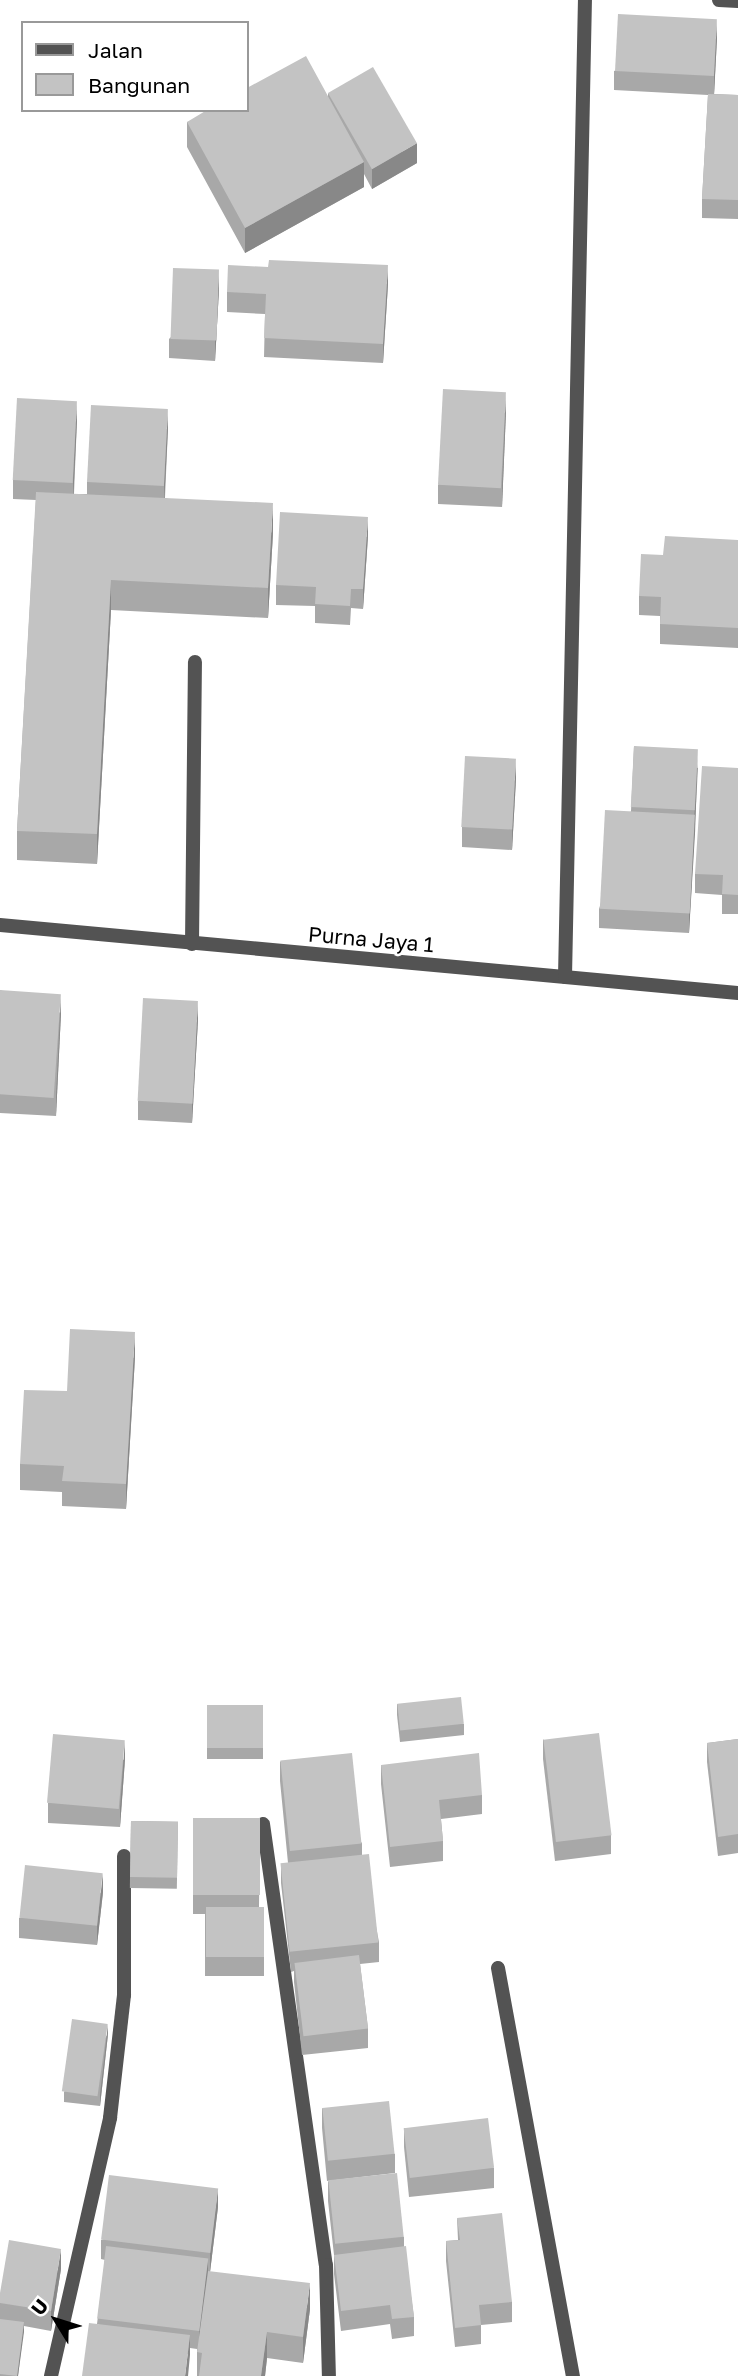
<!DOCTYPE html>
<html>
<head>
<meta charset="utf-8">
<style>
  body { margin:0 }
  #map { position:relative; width:738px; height:2376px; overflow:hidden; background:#fff; font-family:"Golos Text",sans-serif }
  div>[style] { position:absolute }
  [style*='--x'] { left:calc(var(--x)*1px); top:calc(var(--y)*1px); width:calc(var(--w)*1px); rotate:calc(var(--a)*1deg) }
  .lane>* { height:14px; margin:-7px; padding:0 7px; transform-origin:7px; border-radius:7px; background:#535353 }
  .street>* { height:14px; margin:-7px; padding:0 7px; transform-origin:7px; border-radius:7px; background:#535353 }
  .wall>* { inset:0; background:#a8a8a8; transform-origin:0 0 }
  .shaded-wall>* { inset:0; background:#888 }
  .building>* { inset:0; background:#c3c3c3; transform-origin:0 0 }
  span { translate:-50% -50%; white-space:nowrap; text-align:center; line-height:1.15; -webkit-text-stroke:5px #fff; paint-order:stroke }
  .street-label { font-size:21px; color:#000 }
  .legend { position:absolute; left:21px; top:21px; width:228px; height:91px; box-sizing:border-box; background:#fff; border:2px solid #999; margin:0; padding:9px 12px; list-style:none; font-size:21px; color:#000 }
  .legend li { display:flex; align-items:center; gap:14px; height:35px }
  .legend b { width:35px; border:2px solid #999 }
  .north { position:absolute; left:21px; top:2285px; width:70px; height:70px; -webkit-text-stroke:5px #fff; paint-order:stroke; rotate:308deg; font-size:19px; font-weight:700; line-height:28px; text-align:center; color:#000 }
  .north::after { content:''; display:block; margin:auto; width:24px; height:32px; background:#000; clip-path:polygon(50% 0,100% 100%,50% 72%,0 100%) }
</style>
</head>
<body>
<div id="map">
  <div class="lane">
    <div style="--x:192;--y:944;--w:282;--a:-89.4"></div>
  </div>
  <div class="street">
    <div style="--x:719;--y:0;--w:19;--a:3"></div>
    <div style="--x:0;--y:925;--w:741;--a:5.26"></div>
    <div style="--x:565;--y:977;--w:977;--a:-88.83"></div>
    <div style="--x:263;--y:1824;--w:445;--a:81.9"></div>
    <div style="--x:326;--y:2265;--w:111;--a:88.5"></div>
    <div style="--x:498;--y:1968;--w:415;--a:79.6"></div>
    <div style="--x:51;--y:2376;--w:265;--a:-77.1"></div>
    <div style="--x:110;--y:2118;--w:124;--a:-83.5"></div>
    <div style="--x:124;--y:1995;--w:139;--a:-90"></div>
  </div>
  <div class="wall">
    <div style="clip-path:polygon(717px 38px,714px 94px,738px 95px,738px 219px,702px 218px,702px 199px,708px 95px,614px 90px,614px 71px)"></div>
    <div style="clip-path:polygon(328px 93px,417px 163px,372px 189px,364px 174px,364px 187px,245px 253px,187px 147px,187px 122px,328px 96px)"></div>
    <div style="clip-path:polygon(268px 267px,388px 284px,383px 363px,264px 357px,265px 314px,227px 312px,227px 292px)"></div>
    <div style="clip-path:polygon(219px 289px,215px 361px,169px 358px,169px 339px)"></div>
    <div style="clip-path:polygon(506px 411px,502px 507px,438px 504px,438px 485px)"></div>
    <div style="clip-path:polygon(77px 420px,74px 494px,87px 494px,87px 482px,168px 428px,165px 498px,273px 533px,268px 618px,111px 610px,97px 864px,17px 860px,17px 831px,36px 500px,13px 499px,13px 480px)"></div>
    <div style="clip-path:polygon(368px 536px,363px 609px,351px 608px,350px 625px,315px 623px,315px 606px,276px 605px,276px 585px)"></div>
    <div style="clip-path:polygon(738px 540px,738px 648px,660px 644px,660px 616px,639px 615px,639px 596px,663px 555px)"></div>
    <div style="clip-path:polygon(634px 746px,698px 768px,689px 933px,599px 928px,599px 909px,631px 811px)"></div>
    <div style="clip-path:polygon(738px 768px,738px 914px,722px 914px,722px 895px,695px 893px,695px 874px)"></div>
    <div style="clip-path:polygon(516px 779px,512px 850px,462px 847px,462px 827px)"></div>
    <div style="clip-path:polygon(0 990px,61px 1013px,56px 1116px,0 1113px)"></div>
    <div style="clip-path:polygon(198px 1020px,192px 1123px,138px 1120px,138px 1101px)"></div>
    <div style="clip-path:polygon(135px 1357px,126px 1509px,62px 1506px,62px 1492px,20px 1490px,20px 1464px,67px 1391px)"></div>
    <div style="clip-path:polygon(397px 1704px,464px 1724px,464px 1735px,400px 1742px,397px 1715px)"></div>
    <div style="left:207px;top:1705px;width:56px;height:54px"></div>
    <div style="clip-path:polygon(543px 1739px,611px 1835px,611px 1854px,555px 1861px,543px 1759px)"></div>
    <div style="clip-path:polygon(738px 1739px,738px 1853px,718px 1856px,707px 1762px,707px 1743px)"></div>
    <div style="clip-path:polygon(125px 1759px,120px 1827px,48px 1823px,48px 1803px)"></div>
    <div style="clip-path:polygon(280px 1761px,362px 1843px,362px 1855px,379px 1942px,379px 1962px,360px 1964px,368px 2028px,368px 2048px,302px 2055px,294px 1982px,294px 1971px,291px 1972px,281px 1883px,281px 1864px,288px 1863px,280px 1781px)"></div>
    <div style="clip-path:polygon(381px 1765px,482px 1795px,482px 1814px,441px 1819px,443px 1841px,443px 1861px,390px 1867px,381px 1784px)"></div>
    <div style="clip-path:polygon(193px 1818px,260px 1818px,259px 1907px,264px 1907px,264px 1976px,205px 1976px,205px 1914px,193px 1914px)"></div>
    <div style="left:131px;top:1821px;width:47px;height:67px;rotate:1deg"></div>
    <div style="clip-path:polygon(103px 1892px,97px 1945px,19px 1938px,19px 1918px)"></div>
    <div style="clip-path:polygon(108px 2034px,100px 2106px,64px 2102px,64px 2092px)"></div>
    <div style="clip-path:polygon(322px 2108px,395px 2154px,395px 2173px,327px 2181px,322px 2128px)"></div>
    <div style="clip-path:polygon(404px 2128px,494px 2168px,494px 2188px,409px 2197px,404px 2147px)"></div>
    <div style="clip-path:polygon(328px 2181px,404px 2237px,404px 2247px,414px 2317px,414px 2336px,392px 2339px,390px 2324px,341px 2331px,334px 2274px,334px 2255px,328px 2201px)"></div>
    <div style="clip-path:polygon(218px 2207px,210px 2272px,310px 2309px,303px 2363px,267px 2358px,265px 2376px,197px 2376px,197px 2349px,190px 2348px,190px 2355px,97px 2324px,105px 2260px,101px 2259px,101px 2240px)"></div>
    <div style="clip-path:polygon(457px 2218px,512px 2302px,512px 2322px,481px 2325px,481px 2344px,455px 2347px,446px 2261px,446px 2241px,458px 2240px)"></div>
    <div style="clip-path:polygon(61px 2269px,51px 2331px,24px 2326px,18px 2376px,0 2376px,0 2293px)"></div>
  </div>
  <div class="shaded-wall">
    <div style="clip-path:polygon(717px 19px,717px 38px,714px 96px,714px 76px)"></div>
    <div style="clip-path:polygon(417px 143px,417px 163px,372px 189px,372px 169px)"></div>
    <div style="clip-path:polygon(364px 162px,364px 187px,245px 253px,245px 228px)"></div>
    <div style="clip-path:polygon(388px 265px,388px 284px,383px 363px,383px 344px)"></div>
    <div style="clip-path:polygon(219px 270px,219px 289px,215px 361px,215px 341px)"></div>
    <div style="clip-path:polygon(506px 392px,506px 411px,502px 507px,502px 487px)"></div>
    <div style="clip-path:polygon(77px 401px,77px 420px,73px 502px,73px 482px)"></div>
    <div style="clip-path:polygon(168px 409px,168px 428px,164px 505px,164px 485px)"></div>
    <div style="clip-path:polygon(273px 503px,273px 533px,268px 618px,268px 588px)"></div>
    <div style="clip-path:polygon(368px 517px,368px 536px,363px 609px,363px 589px)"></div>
    <div style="clip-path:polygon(111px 580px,111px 610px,97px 864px,97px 834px)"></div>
    <div style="clip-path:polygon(698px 749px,695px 834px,689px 933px,689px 913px)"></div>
    <div style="clip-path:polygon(516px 759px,516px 779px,512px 850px,512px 830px)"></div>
    <div style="clip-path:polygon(61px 994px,61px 1013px,56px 1116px,56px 1096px)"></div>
    <div style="clip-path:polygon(198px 1001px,198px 1020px,192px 1123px,192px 1104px)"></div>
    <div style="clip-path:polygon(135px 1332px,135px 1357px,126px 1509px,126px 1484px)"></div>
    <div style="clip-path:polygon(125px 1740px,125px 1759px,120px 1827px,120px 1808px)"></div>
    <div style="clip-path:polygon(103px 1873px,103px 1892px,97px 1945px,97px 1926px)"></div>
    <div style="clip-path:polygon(108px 2024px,108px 2034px,100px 2106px,100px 2095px)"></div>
    <div style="clip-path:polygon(218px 2188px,218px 2207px,210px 2272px,210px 2253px)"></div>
    <div style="clip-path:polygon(61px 2249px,61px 2269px,51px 2331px,51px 2311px)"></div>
    <div style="clip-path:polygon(208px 2258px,208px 2277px,199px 2349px,199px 2330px)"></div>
    <div style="clip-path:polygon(310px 2283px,310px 2309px,303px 2363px,303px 2337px)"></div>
    <div style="clip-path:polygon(24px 2322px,24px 2332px,18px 2376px,17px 2376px)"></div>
    <div style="clip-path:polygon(267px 2332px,267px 2358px,265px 2376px,261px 2376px)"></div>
    <div style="clip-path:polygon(190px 2335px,190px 2355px,188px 2376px,185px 2376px)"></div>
  </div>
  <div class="building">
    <div style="left:618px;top:14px;width:99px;height:57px;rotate:3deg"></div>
    <div style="clip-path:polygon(306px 56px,364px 162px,245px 228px,187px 122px,207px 110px,247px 110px,247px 88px)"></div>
    <div style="left:373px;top:67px;width:88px;height:52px;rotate:60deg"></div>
    <div style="clip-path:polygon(708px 94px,738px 95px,738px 200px,702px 199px)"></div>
    <div style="clip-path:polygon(269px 260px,388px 265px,383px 344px,264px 338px,266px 294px,227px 292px,228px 265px,268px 267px)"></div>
    <div style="left:173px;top:268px;width:46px;height:71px;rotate:2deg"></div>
    <div style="left:443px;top:389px;width:63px;height:96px;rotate:3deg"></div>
    <div style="left:17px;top:398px;width:60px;height:82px;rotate:3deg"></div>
    <div style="left:91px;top:405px;width:77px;height:77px;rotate:3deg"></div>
    <div style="clip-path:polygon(36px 492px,273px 503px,268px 588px,111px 580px,97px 834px,17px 831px)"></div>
    <div style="clip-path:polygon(280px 512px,368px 517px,363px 589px,351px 589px,350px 606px,315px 604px,316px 587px,276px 585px)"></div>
    <div style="clip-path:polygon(665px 536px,738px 540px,738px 628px,660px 624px,661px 597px,639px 596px,641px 554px,663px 555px)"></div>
    <div style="left:634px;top:746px;width:64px;height:61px;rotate:3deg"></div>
    <div style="left:465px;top:756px;width:51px;height:71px;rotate:3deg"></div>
    <div style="clip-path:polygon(702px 766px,738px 768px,738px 895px,722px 894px,723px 875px,695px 874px)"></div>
    <div style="left:605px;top:810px;width:90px;height:99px;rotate:3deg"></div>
    <div style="left:0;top:990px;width:61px;height:104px;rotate:4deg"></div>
    <div style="left:143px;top:998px;width:55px;height:103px;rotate:3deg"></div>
    <div style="clip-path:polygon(70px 1329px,135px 1332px,126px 1484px,62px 1481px,64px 1466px,20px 1464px,24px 1390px,67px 1391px)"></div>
    <div style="left:461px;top:1697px;width:27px;height:64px;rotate:84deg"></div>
    <div style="left:207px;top:1705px;width:56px;height:43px"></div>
    <div style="left:599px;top:1733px;width:103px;height:56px;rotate:83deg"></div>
    <div style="left:53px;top:1734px;width:72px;height:69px;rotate:5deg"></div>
    <div style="clip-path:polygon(738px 1739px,738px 1834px,718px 1837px,707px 1743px)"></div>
    <div style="left:352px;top:1753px;width:91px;height:72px;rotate:84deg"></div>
    <div style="clip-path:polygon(479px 1753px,482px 1795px,439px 1800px,443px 1841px,390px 1847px,381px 1765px)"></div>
    <div style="left:193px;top:1818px;width:67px;height:77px"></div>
    <div style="left:131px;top:1821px;width:47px;height:56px;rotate:1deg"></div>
    <div style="left:369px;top:1854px;width:89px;height:89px;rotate:84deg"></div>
    <div style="left:25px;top:1865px;width:78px;height:53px;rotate:6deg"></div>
    <div style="left:206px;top:1907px;width:58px;height:50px"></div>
    <div style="left:359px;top:1955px;width:74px;height:65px;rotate:83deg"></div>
    <div style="left:72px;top:2019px;width:36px;height:73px;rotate:8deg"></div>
    <div style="left:389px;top:2101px;width:53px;height:67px;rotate:84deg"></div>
    <div style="left:488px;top:2118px;width:50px;height:85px;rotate:83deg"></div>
    <div style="left:397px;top:2173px;width:64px;height:69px;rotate:84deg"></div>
    <div style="left:109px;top:2175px;width:110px;height:65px;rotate:7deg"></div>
    <div style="clip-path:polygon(502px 2213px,512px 2302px,479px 2305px,481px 2325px,455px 2328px,446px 2241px,460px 2240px,457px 2218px)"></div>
    <div style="clip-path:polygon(9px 2240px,61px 2249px,51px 2311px,0 2303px,0 2293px)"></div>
    <div style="left:106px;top:2246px;width:103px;height:73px;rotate:7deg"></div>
    <div style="clip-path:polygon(406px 2246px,414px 2317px,392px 2319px,390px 2305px,341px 2311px,334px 2255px)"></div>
    <div style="clip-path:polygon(208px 2271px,310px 2283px,303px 2337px,267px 2332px,261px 2376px,199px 2376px,202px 2353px,197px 2352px)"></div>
    <div style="clip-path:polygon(0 2319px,24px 2322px,17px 2376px,0 2374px)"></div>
    <div style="clip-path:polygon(89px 2323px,190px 2335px,185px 2376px,82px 2376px)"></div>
  </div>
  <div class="street-label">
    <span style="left:371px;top:939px;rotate:5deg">Purna Jaya 1</span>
  </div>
  <ul class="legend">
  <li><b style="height:9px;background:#535353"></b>Jalan</li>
  <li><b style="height:19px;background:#c3c3c3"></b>Bangunan</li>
  </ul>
  <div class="north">U</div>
</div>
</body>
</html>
